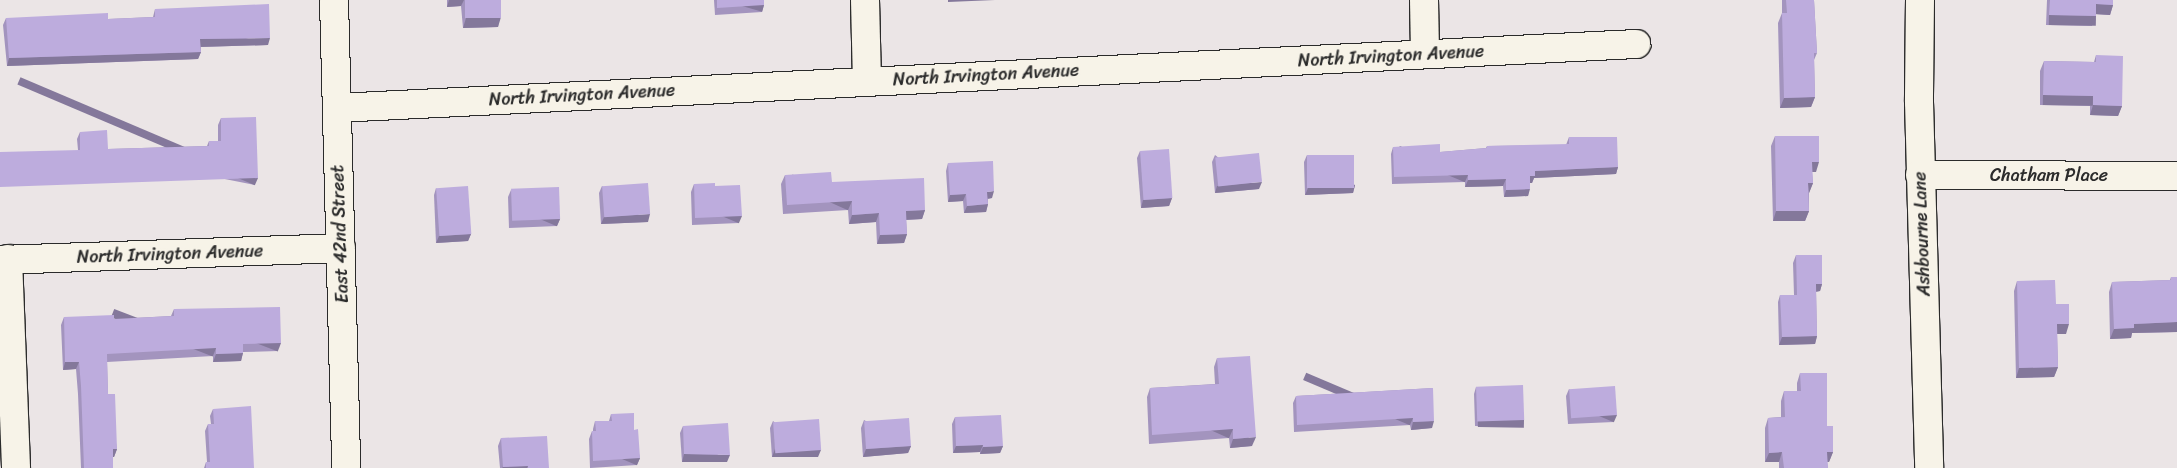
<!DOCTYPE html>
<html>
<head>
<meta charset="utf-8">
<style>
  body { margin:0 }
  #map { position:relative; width:2177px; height:468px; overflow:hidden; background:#ebe5e6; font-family:Sriracha,sans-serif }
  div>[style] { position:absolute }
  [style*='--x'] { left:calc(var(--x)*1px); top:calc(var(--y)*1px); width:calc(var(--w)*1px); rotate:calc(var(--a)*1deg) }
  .roads { filter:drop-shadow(1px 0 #2b2b2b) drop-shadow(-1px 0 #2b2b2b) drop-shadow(0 1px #2b2b2b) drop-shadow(0 -1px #2b2b2b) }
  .minor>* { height:28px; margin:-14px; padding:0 14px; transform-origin:14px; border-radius:14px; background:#f7f3e8 }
  .tertiary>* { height:28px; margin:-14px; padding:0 14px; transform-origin:14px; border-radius:14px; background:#f7f3e8 }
  .wall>* { inset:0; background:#a394be }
  .shaded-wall>* { inset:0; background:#84789b; transform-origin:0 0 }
  .building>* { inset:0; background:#bdacdd; transform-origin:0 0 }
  span { translate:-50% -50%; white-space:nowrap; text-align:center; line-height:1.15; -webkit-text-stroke:4px #f7f3e8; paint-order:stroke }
  .street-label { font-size:18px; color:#2b2b2b }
</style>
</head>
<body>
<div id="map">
  <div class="roads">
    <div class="minor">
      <div style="--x:865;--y:0;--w:81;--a:88.6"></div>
      <div style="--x:1424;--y:0;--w:54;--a:88.9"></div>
      <div style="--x:1920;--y:0;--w:102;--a:90.6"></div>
      <div style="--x:1919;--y:102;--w:366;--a:88.4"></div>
      <div style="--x:337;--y:108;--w:1301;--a:-2.82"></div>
      <div style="--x:1920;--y:175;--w:257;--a:0.2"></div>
      <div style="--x:8;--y:259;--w:209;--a:87.8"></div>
      <div style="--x:0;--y:260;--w:341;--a:-2"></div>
    </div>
    <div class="tertiary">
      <div style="--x:334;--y:0;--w:468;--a:88.5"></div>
    </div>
  </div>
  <div class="wall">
    <div style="clip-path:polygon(447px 0,501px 0,498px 27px,463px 28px,461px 6px,447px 7px)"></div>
    <div style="clip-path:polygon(714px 0,764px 0,764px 5px,762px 12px,715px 15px)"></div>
    <div style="clip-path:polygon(1782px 0,1814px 0,1817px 53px,1814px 60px,1815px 97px,1811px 107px,1780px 108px,1778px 23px,1782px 13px)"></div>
    <div style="clip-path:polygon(2047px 0,2113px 0,2113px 5px,2110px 15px,2096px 14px,2092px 26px,2046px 25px)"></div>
    <div style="clip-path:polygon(155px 9px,268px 45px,201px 47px,201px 52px,198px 59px,7px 66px,3px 25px,6px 18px,108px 19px,153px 17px)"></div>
    <div style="clip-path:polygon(2096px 55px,2122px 106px,2118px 116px,2090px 115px,2090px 106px,2040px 105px,2040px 71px,2044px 61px,2094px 62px)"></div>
    <div style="clip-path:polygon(221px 118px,255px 185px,78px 150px,77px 139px,80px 132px,108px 149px,207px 146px,209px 141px,218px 141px,218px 125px)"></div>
    <div style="clip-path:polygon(1775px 136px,1816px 172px,1812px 172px,1813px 183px,1809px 193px,1809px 211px,1805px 221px,1773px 221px,1771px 146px)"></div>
    <div style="clip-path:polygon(1569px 137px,1618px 167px,1616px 174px,1534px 178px,1532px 183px,1530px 183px,1528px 196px,1504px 197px,1503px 186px,1465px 187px,1465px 182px,1392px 184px,1391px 154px,1393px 147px,1440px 152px,1486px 148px,1487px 146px,1566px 145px)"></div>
    <div style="clip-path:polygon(1140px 151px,1172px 198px,1169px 206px,1141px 208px,1137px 158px)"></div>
    <div style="clip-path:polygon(1215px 155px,1259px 189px,1215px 193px,1212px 162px)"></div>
    <div style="clip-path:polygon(1307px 155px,1355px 185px,1353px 193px,1305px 195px,1304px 162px)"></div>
    <div style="clip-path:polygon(948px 163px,992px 198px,988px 199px,988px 204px,986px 212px,964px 213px,963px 201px,948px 202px,946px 171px)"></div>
    <div style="clip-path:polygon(785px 175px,832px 182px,925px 210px,922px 219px,906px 220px,907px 234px,904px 243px,877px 244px,876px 222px,849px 224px,848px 210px,783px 214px,781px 184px)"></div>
    <div style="clip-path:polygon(694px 184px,715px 186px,739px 223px,692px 225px,691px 192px)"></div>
    <div style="clip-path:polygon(602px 186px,648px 222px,601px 224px,599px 193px)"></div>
    <div style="clip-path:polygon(436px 188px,471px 234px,468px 241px,436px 243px,434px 195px)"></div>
    <div style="clip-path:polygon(511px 190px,560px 219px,557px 226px,509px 228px,508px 197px)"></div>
    <div style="clip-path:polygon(1796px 255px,1822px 284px,1820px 291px,1816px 292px,1817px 336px,1815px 344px,1779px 345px,1778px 302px,1780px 295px,1794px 295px,1793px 263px)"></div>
    <div style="clip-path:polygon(2171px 277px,2177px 277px,2177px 332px,2132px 333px,2131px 338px,2110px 339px,2109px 292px,2112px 282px,2170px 280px)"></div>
    <div style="clip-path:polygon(2017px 281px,2066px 334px,2057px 334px,2058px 367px,2054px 377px,2016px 378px,2014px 291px)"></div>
    <div style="clip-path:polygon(174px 309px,278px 351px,243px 352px,241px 361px,213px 362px,213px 356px,107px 362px,108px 394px,117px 449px,114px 457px,113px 457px,113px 468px,81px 468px,78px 394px,76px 369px,63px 370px,61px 325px,64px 317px,114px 319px,171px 316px)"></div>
    <div style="clip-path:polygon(1217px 358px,1252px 446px,1230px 448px,1229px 438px,1149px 444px,1147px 397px,1150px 388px,1215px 384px,1214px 367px)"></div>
    <div style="clip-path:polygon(1800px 373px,1827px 426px,1833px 452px,1829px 462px,1827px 462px,1828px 468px,1779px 468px,1779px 462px,1765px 462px,1765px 428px,1768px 418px,1781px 417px,1781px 401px,1784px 391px,1797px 391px,1797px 383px)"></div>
    <div style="clip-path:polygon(1476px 387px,1521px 427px,1475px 426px,1474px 394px)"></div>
    <div style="clip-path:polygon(1433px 388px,1432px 428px,1411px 430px,1410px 425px,1294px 432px,1293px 403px,1296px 396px)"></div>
    <div style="clip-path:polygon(1569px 389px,1614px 422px,1568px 424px,1566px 396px)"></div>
    <div style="clip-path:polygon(213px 409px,254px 468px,204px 468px,206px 462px,207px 462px,205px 431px,208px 424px,211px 424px,210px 416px)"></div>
    <div style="clip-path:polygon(611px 414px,634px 430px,640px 458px,637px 465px,590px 468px,589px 439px,592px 431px,593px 431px,593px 429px,595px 421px,609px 421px)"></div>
    <div style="clip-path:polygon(955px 417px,1003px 446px,1000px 453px,980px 454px,980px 452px,953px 453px,952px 424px)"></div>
    <div style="clip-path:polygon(864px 420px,911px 446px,908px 453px,863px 457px,861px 428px)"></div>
    <div style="clip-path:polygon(773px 421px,818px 457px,772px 457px,770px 428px)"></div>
    <div style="clip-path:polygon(683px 426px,727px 462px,682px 462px,680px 433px)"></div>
    <div style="clip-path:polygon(501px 438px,549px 468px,500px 468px,498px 446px)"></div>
  </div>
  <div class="shaded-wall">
    <div style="clip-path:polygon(449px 0,464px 0,461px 6px,447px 7px)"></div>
    <div style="clip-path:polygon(948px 0,995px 0,948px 2px)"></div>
    <div style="clip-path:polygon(2096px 4px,2113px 5px,2110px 15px,2093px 14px)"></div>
    <div style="left:764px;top:5px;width:7px;height:47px;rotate:106deg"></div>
    <div style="left:2049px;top:15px;width:47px;height:10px;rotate:1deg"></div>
    <div style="clip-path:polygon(501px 17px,498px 27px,463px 28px,466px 18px)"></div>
    <div style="clip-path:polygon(270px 38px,268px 45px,198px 47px,200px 39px)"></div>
    <div style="clip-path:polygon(201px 52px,198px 59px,7px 66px,9px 58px)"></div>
    <div style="left:2043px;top:95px;width:50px;height:10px;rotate:1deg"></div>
    <div style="clip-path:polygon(1815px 97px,1811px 107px,1780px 108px,1784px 98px)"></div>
    <div style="clip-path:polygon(2093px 105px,2122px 106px,2118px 116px,2090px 115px)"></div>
    <div style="clip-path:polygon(1812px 162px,1819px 162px,1816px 172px,1809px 172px)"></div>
    <div style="clip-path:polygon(1618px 167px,1616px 174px,1534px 178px,1532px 183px,1527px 183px,1530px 176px,1535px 171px)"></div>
    <div style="left:1468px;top:175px;width:8px;height:74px;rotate:113deg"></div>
    <div style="left:258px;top:178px;width:8px;height:258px;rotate:113deg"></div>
    <div style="clip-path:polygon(1506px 179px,1503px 186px,1465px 187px,1468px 180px)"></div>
    <div style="clip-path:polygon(1262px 182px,1259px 189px,1215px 193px,1217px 186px)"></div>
    <div style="clip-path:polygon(1808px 183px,1813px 183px,1809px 193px)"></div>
    <div style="clip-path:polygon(1355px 185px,1353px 193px,1305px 195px,1308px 188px)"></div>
    <div style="clip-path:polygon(1530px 189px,1528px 196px,1504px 197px,1506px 190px)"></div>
    <div style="clip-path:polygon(994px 191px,992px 198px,985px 199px,987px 192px)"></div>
    <div style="clip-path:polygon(966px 194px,963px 201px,948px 202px,950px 195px)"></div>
    <div style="clip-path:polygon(1172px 198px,1169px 206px,1141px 208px,1143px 200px)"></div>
    <div style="left:852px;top:201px;width:10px;height:65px;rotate:114deg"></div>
    <div style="clip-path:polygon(988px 204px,986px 212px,964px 213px,967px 206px)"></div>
    <div style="clip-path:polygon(925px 210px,922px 219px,903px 220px,906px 211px)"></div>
    <div style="clip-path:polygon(1776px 211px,1809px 211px,1805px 221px,1773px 221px)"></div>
    <div style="clip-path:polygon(879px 213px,876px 222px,849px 224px,852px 215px)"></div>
    <div style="clip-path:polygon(650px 214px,648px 222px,601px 224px,604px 217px)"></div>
    <div style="left:742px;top:216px;width:8px;height:47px;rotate:113deg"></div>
    <div style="left:560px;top:219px;width:8px;height:48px;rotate:113deg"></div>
    <div style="clip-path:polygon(471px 234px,468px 241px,436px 243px,439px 236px)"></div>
    <div style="clip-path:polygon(907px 234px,904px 243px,877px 244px,880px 235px)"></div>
    <div style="clip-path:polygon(1816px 284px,1822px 284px,1820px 291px,1813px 292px)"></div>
    <div style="clip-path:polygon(2177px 322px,2177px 332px,2132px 333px,2131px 338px,2110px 339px,2114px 329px,2134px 324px)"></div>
    <div style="clip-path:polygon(2057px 324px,2069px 324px,2066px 334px,2053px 334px)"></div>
    <div style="clip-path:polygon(1817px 336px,1815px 344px,1779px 345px,1782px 337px)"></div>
    <div style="left:281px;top:343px;width:9px;height:38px;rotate:111deg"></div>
    <div style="left:216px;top:348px;width:9px;height:109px;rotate:111deg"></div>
    <div style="clip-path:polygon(243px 353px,241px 361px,213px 362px,216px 354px)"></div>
    <div style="clip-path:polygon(65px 362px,79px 362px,76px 369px,63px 370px)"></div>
    <div style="clip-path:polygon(2058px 367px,2054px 377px,2016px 378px,2019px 368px)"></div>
    <div style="left:1617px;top:415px;width:8px;height:47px;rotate:113deg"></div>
    <div style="left:1413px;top:418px;width:8px;height:116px;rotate:113deg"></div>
    <div style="left:1478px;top:419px;width:46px;height:8px;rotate:1deg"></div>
    <div style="clip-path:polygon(1434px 421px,1432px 428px,1411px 430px,1413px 422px)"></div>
    <div style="left:1233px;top:429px;width:10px;height:81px;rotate:114deg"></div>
    <div style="clip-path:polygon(1256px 437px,1252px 446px,1230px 448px,1233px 439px)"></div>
    <div style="clip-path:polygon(983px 445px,980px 452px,953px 453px,956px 446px)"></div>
    <div style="clip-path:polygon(911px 446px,908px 453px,863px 457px,866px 449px)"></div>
    <div style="clip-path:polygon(1003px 446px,1000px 453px,980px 454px,983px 447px)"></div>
    <div style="clip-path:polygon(113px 449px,117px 449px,114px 457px,110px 457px)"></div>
    <div style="clip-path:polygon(775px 449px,821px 450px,818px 457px,772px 457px)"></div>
    <div style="clip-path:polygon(1782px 452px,1779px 462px,1765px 462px,1769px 453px)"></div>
    <div style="clip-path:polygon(1827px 452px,1833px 452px,1829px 462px,1823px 462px)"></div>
    <div style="clip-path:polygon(684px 454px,730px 455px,727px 462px,682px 462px)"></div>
    <div style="left:640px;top:458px;width:8px;height:47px;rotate:113deg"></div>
    <div style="clip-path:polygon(528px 466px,527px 468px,502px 468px,503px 467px)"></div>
  </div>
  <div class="building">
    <div style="left:465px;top:0;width:36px;height:18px"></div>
    <div style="clip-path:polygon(717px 0,764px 0,764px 5px,717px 8px)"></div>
    <div style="clip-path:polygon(1786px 0,1814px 0,1817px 53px,1814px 53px,1815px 97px,1784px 98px,1782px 13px,1787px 13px)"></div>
    <div style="clip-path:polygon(2050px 0,2113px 0,2113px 5px,2096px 4px,2096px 16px,2049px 15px)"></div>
    <div style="clip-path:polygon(269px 4px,270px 38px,200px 39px,201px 52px,9px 58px,6px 18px,108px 13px,108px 19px,155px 17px,155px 9px)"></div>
    <div style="clip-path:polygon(2096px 55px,2123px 56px,2122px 106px,2093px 105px,2093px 96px,2043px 95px,2044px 61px,2096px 62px)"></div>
    <div style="clip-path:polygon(256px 117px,258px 178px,0 187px,0 152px,80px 150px,80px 132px,107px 130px,108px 149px,209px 146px,209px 141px,221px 141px,221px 118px)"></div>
    <div style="clip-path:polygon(1775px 136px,1819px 136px,1819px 162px,1812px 162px,1813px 183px,1808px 183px,1809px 211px,1776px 211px)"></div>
    <div style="clip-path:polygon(1569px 137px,1617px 137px,1618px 167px,1535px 171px,1535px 176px,1530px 176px,1530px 189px,1506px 190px,1506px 179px,1468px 180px,1468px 175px,1394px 177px,1393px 147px,1440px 144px,1440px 152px,1487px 148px,1487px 146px,1569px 144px)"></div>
    <div style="left:1169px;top:149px;width:49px;height:29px;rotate:86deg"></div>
    <div style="left:1259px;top:153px;width:29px;height:44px;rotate:84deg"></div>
    <div style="left:1307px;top:155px;width:47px;height:33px"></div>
    <div style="clip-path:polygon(993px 161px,994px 191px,987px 192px,988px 204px,967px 206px,966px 194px,950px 195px,948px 163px)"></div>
    <div style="clip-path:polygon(831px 172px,832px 182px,924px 178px,925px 210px,906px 211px,907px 234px,880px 235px,879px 213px,852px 215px,852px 201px,787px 205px,785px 175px)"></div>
    <div style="left:648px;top:183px;width:31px;height:46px;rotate:86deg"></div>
    <div style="clip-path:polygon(715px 183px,715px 186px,740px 185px,742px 216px,695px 218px,694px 184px)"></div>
    <div style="left:468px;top:186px;width:48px;height:32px;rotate:86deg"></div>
    <div style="left:559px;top:187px;width:32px;height:48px;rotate:88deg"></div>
    <div style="clip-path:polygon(1796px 255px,1822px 255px,1822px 284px,1816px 284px,1817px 336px,1782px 337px,1780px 295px,1797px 295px)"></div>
    <div style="clip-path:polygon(2171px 277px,2177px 277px,2177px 322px,2134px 324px,2134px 328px,2114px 329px,2112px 282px,2171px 280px)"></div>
    <div style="clip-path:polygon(2055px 280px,2056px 304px,2069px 304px,2069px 324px,2057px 324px,2058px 367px,2019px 368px,2017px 281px)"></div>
    <div style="clip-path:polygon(280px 307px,281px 343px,243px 344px,243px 353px,216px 354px,216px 348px,107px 354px,108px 394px,115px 394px,117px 449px,113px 449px,113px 468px,84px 468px,81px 386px,79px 362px,65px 362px,64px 317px,114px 315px,114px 319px,174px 316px,174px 309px)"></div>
    <div style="clip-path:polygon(1250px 356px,1256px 437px,1233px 439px,1233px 429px,1152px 435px,1150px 388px,1219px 384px,1217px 358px)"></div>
    <div style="clip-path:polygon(1800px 373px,1827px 373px,1827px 426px,1833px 426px,1833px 452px,1827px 452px,1828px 468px,1784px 468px,1782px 452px,1769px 453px,1768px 418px,1785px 417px,1784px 391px,1801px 391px)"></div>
    <div style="left:1523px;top:385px;width:35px;height:47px;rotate:88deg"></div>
    <div style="left:1615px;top:386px;width:29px;height:46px;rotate:86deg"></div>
    <div style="clip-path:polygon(1433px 388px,1434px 421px,1413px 422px,1413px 418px,1297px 425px,1296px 396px)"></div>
    <div style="clip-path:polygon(251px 406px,254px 468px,206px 468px,206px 462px,210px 462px,208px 424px,214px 424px,213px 409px)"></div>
    <div style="clip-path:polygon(634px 413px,634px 430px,638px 429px,640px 458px,593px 461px,592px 431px,596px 431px,595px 421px,612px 421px,611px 414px)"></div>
    <div style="clip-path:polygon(1001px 415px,1003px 446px,983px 447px,983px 445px,956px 446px,955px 417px)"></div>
    <div style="left:909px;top:418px;width:28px;height:45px;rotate:86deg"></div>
    <div style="left:819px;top:419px;width:31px;height:46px;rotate:86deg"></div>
    <div style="clip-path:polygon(728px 423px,730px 455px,684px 454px,683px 426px)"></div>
    <div style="clip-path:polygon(547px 436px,549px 468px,528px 468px,528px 466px,503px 467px,501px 438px)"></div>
  </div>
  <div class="street-label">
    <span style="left:1391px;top:56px;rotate:-3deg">North Irvington Avenue</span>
    <span style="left:986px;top:75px;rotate:-3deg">North Irvington Avenue</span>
    <span style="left:582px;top:95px;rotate:-3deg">North Irvington Avenue</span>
    <span style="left:2049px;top:175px">Chatham Place</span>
    <span style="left:340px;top:234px;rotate:-92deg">East 42nd Street</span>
    <span style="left:1922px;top:234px;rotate:-92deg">Ashbourne Lane</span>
    <span style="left:170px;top:254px;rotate:-2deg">North Irvington Avenue</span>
  </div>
</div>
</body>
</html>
